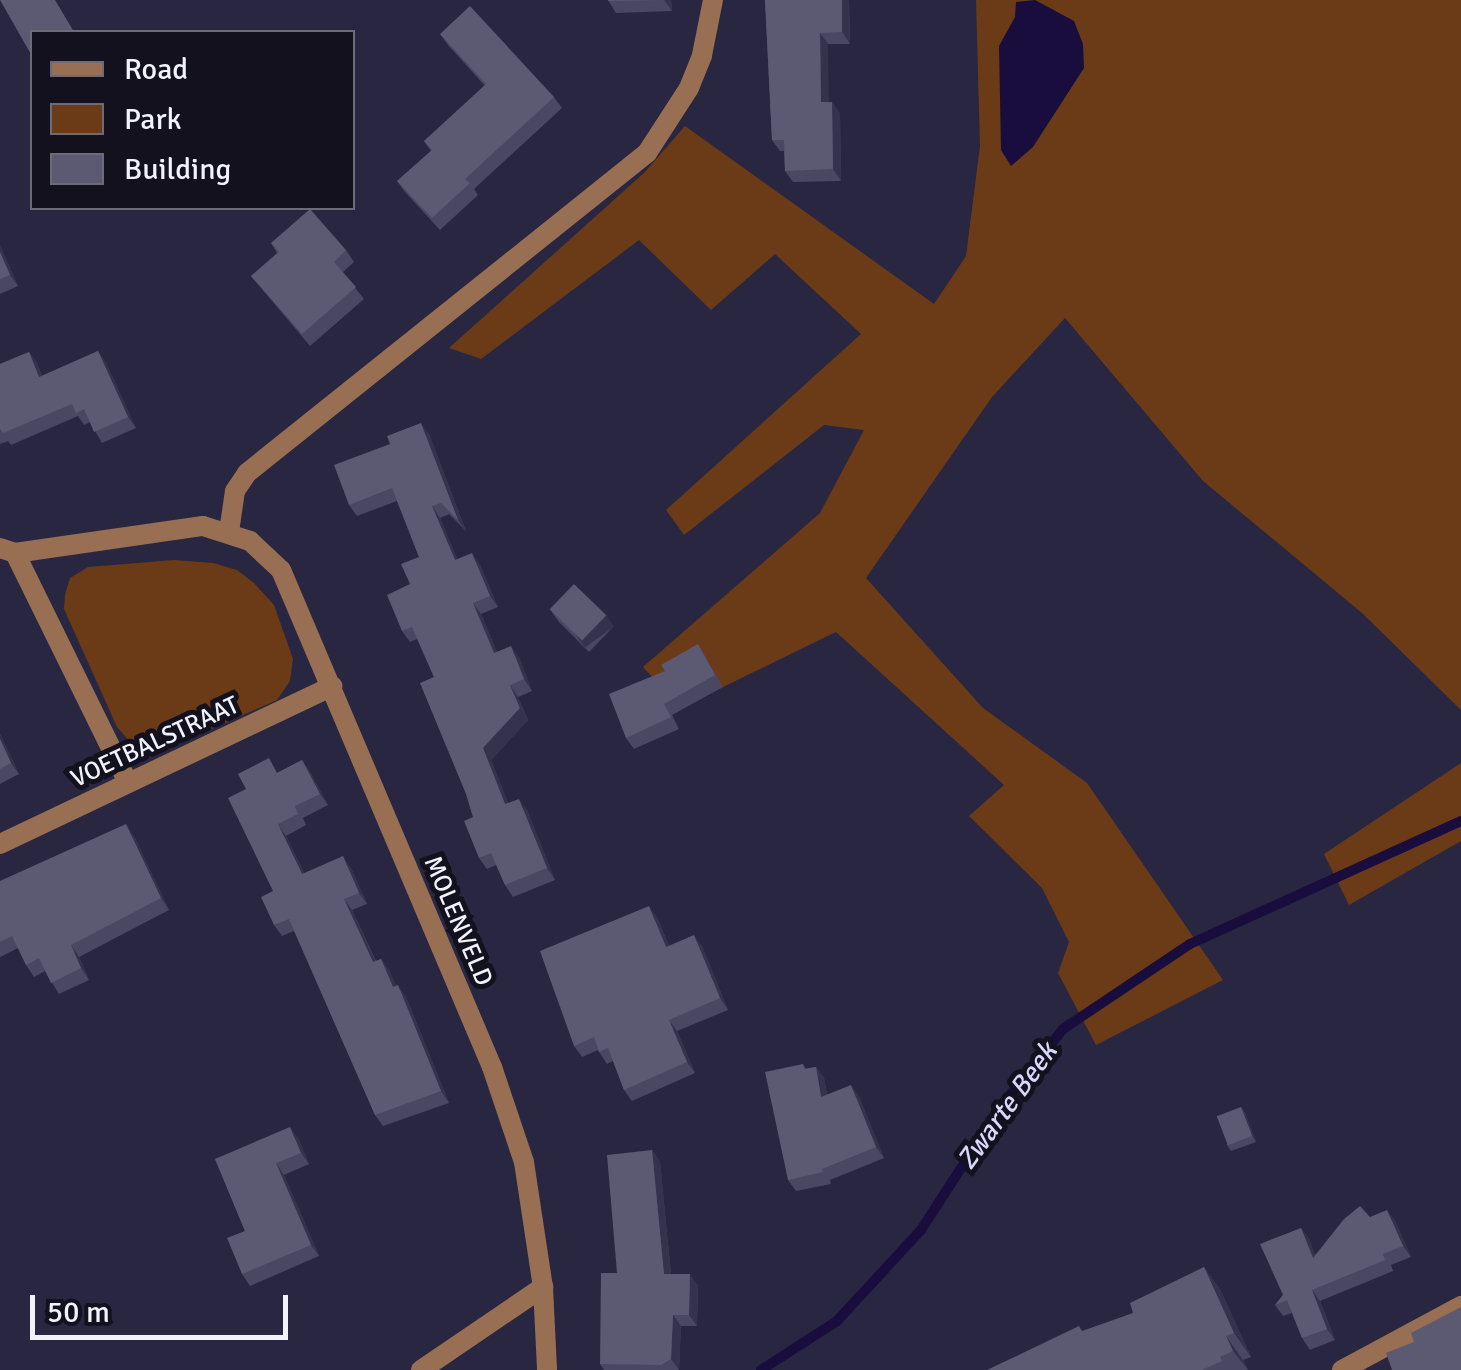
<!DOCTYPE html>
<html>
<head>
<meta charset="utf-8">
<style>
  body { margin:0 }
  #map { position:relative; width:1461px; height:1370px; overflow:hidden; background:#292641; font-family:Signika,sans-serif }
  div>[style] { position:absolute }
  [style*='--x'] { left:calc(var(--x)*1px); top:calc(var(--y)*1px); width:calc(var(--w)*1px); rotate:calc(var(--a)*1deg) }
  .green>* { inset:0; background:#6a3b16 }
  .water>* { inset:0; background:#190d3e }
  .stream>* { height:10px; margin:-5px; padding:0 5px; transform-origin:5px; border-radius:5px; background:#190d3e }
  .street>* { height:20px; margin:-10px; padding:0 10px; transform-origin:10px; border-radius:10px; background:#986f52 }
  .wall>* { inset:0; background:#4a4762 }
  .shaded-wall>* { inset:0; background:#35324e; transform-origin:0 0 }
  .building>* { inset:0; background:#5c5972; transform-origin:0 0 }
  span { translate:-50% -50%; white-space:nowrap; text-align:center; line-height:1.15; -webkit-text-stroke:10px #12111d; paint-order:stroke }
  .street-label { font-size:25px; color:#f2f2fd }
  .water-label { font-size:28px; color:#d9d8fa; font-style:italic }
  .legend { position:absolute; left:30px; top:30px; width:325px; height:180px; box-sizing:border-box; background:#12111d; border:2px solid #6c6b77; margin:0; padding:12px 18px; list-style:none; font-size:30px; color:#f2f2fd }
  .legend li { display:flex; align-items:center; gap:20px; height:50px }
  .legend b { width:50px; border:2px solid #6c6b77 }
  .scale { position:absolute; left:30px; top:1295px; width:258px; height:45px; box-sizing:border-box; border:5px solid #f2f2fd; border-top:0; padding-left:12px; font-size:30px; line-height:35px; white-space:nowrap; color:#f2f2fd; -webkit-text-stroke:8px #12111d; paint-order:stroke }
</style>
</head>
<body>
<div id="map">
  <div class="green">
    <div style="clip-path:polygon(976px 0,1461px 0,1461px 710px,1362px 613px,1203px 481px,1065px 318px,992px 397px,866px 578px,983px 708px,1087px 783px,1223px 980px,1096px 1045px,1058px 973px,1069px 942px,1042px 888px,969px 816px,1004px 785px,836px 632px,680px 708px,643px 667px,820px 513px,864px 430px,824px 425px,684px 535px,666px 510px,861px 334px,775px 254px,711px 310px,639px 240px,481px 359px,449px 348px,645px 172px,685px 126px,934px 304px,966px 256px,980px 146px)"></div>
    <div style="clip-path:polygon(174px 560px,213px 563px,237px 570px,254px 583px,274px 605px,293px 659px,290px 681px,277px 700px,171px 747px,153px 750px,131px 743px,117px 727px,64px 609px,65px 595px,70px 578px,88px 567px)"></div>
    <div style="clip-path:polygon(1461px 763px,1461px 841px,1349px 905px,1324px 854px)"></div>
  </div>
  <div class="water">
    <div style="clip-path:polygon(1035px 0,1074px 21px,1083px 44px,1084px 68px,1033px 147px,1011px 166px,1001px 150px,999px 46px,1015px 17px,1016px 2px)"></div>
  </div>
  <div class="stream">
    <div style="--x:761;--y:1370;--w:90;--a:-32.8"></div>
    <div style="--x:837;--y:1321;--w:124;--a:-47.3"></div>
    <div style="--x:921;--y:1230;--w:149;--a:-57.1"></div>
    <div style="--x:1002;--y:1105;--w:97;--a:-51.2"></div>
    <div style="--x:1063;--y:1029;--w:153;--a:-33.8"></div>
    <div style="--x:1190;--y:944;--w:298;--a:-24.4"></div>
  </div>
  <div class="street">
    <div style="--x:229;--y:532;--w:41;--a:-81.7"></div>
    <div style="--x:235;--y:491;--w:22;--a:-56"></div>
    <div style="--x:247;--y:473;--w:512;--a:-38.66"></div>
    <div style="--x:647;--y:153;--w:77;--a:-57.1"></div>
    <div style="--x:689;--y:88;--w:35;--a:-68"></div>
    <div style="--x:702;--y:55;--w:56;--a:-78.7"></div>
    <div style="--x:0;--y:548;--w:16;--a:18"></div>
    <div style="--x:15;--y:553;--w:190;--a:-8.2"></div>
    <div style="--x:203;--y:526;--w:49;--a:17.7"></div>
    <div style="--x:250;--y:541;--w:42;--a:43.1"></div>
    <div style="--x:281;--y:570;--w:540;--a:67"></div>
    <div style="--x:492;--y:1067;--w:100;--a:71.4"></div>
    <div style="--x:524;--y:1162;--w:126;--a:81.4"></div>
    <div style="--x:543;--y:1287;--w:83;--a:87.2"></div>
    <div style="--x:15;--y:553;--w:256;--a:63.8"></div>
    <div style="--x:0;--y:844;--w:368;--a:-25.4"></div>
    <div style="--x:421;--y:1370;--w:148;--a:-34.2"></div>
    <div style="--x:1342;--y:1370;--w:135;--a:-28.3"></div>
  </div>
  <div class="wall">
    <div style="clip-path:polygon(608px 0,671px 0,672px 11px,616px 13px)"></div>
    <div style="clip-path:polygon(765px 0,849px 0,850px 44px,828px 44px,828px 102px,832px 102px,840px 114px,841px 181px,793px 182px,785px 171px,784px 151px,780px 151px,772px 140px)"></div>
    <div style="clip-path:polygon(440px 34px,554px 97px,562px 108px,474px 189px,478px 195px,440px 230px,405px 192px,397px 181px,431px 151px,424px 141px,485px 86px,448px 45px)"></div>
    <div style="clip-path:polygon(271px 243px,346px 250px,354px 262px,343px 272px,364px 299px,310px 346px,251px 276px,277px 253px)"></div>
    <div style="clip-path:polygon(0 246px,18px 286px,0 294px)"></div>
    <div style="clip-path:polygon(98px 351px,106px 363px,136px 428px,102px 443px,90px 422px,84px 425px,78px 416px,11px 445px,8px 441px,0 444px,0 364px,29px 352px,37px 363px,42px 376px)"></div>
    <div style="clip-path:polygon(429px 434px,466px 531px,449px 514px,440px 518px,457px 559px,480px 565px,498px 607px,481px 614px,497px 652px,519px 657px,532px 691px,518px 697px,528px 720px,491px 760px,508px 803px,527px 810px,555px 880px,513px 897px,505px 885px,496px 865px,487px 869px,479px 858px,473px 817px,434px 677px,417px 639px,410px 642px,402px 631px,410px 584px,419px 557px,397px 501px,357px 516px,349px 505px)"></div>
    <div style="clip-path:polygon(551px 611px,614px 626px,589px 652px,559px 622px)"></div>
    <div style="clip-path:polygon(698px 644px,723px 687px,672px 715px,679px 729px,634px 749px,626px 738px)"></div>
    <div style="clip-path:polygon(0 734px,19px 774px,0 784px)"></div>
    <div style="clip-path:polygon(302px 760px,310px 772px,328px 805px,303px 818px,306px 825px,286px 836px,304px 873px,351px 868px,367px 904px,352px 910px,376px 961px,381px 959px,389px 970px,396px 986px,406px 997px,449px 1103px,383px 1126px,375px 1115px,294px 931px,282px 936px,274px 925px,273px 891px,246px 789px)"></div>
    <div style="clip-path:polygon(134px 836px,169px 910px,79px 957px,89px 980px,59px 994px,45px 971px,34px 977px,26px 965px,18px 948px,0 957px,0 881px)"></div>
    <div style="clip-path:polygon(657px 917px,669px 946px,702px 946px,728px 1010px,677px 1031px,695px 1073px,632px 1101px,624px 1090px,613px 1061px,607px 1064px,598px 1050px,582px 1057px,574px 1046px)"></div>
    <div style="clip-path:polygon(803px 1064px,806px 1069px,816px 1067px,824px 1078px,827px 1094px,859px 1097px,884px 1158px,830px 1180px,831px 1184px,796px 1191px,788px 1180px)"></div>
    <div style="clip-path:polygon(1241px 1107px,1245px 1113px,1256px 1142px,1231px 1151px,1227px 1145px)"></div>
    <div style="clip-path:polygon(298px 1138px,309px 1164px,284px 1175px,319px 1256px,250px 1286px,242px 1274px,245px 1231px,215px 1159px)"></div>
    <div style="clip-path:polygon(652px 1150px,660px 1162px,671px 1274px,698px 1285px,697px 1326px,681px 1326px,679px 1370px,604px 1370px,600px 1364px,617px 1273px)"></div>
    <div style="clip-path:polygon(1370px 1217px,1395px 1221px,1411px 1257px,1391px 1265px,1393px 1271px,1320px 1301px,1335px 1340px,1310px 1350px,1302px 1338px,1292px 1313px,1283px 1316px,1275px 1305px,1283px 1295px,1301px 1228px,1309px 1239px,1315px 1255px)"></div>
    <div style="clip-path:polygon(1204px 1267px,1221px 1291px,1251px 1357px,1243px 1360px,1248px 1370px,987px 1370px,1133px 1313px)"></div>
  </div>
  <div class="shaded-wall">
    <div style="clip-path:polygon(664px 0,671px 0,672px 11px)"></div>
    <div style="clip-path:polygon(842px 0,849px 0,850px 44px,842px 32px)"></div>
    <div style="clip-path:polygon(820px 33px,828px 44px,829px 114px,821px 102px)"></div>
    <div style="clip-path:polygon(832px 102px,840px 114px,841px 181px,833px 169px)"></div>
    <div style="clip-path:polygon(0 246px,2px 249px,18px 286px,10px 275px,0 252px)"></div>
    <div style="clip-path:polygon(98px 351px,106px 363px,136px 428px,128px 417px)"></div>
    <div style="clip-path:polygon(29px 352px,37px 363px,47px 389px,39px 377px)"></div>
    <div style="clip-path:polygon(421px 423px,429px 434px,466px 531px,458px 520px)"></div>
    <div style="clip-path:polygon(432px 506px,440px 518px,463px 572px,455px 560px)"></div>
    <div style="clip-path:polygon(472px 553px,480px 565px,498px 607px,490px 596px)"></div>
    <div style="clip-path:polygon(473px 603px,481px 614px,502px 664px,494px 653px)"></div>
    <div style="left:606px;top:615px;width:14px;height:36px;rotate:54deg"></div>
    <div style="clip-path:polygon(511px 646px,519px 657px,532px 691px,524px 679px)"></div>
    <div style="clip-path:polygon(510px 685px,518px 697px,528px 720px,491px 760px,513px 816px,505px 804px,483px 748px)"></div>
    <div style="clip-path:polygon(0 734px,19px 774px,11px 763px,0 739px)"></div>
    <div style="clip-path:polygon(302px 760px,310px 772px,328px 805px,320px 794px)"></div>
    <div style="clip-path:polygon(519px 799px,527px 810px,555px 880px,547px 868px)"></div>
    <div style="clip-path:polygon(126px 824px,134px 836px,169px 910px,161px 898px)"></div>
    <div style="clip-path:polygon(278px 824px,286px 836px,310px 886px,302px 874px)"></div>
    <div style="clip-path:polygon(343px 856px,351px 868px,367px 904px,359px 893px)"></div>
    <div style="clip-path:polygon(344px 899px,352px 910px,381px 974px,373px 962px)"></div>
    <div style="clip-path:polygon(649px 906px,657px 917px,674px 958px,666px 947px)"></div>
    <div style="clip-path:polygon(694px 935px,702px 946px,728px 1010px,720px 998px)"></div>
    <div style="clip-path:polygon(71px 945px,79px 957px,89px 980px,81px 968px)"></div>
    <div style="clip-path:polygon(381px 959px,389px 970px,401px 998px,393px 987px)"></div>
    <div style="clip-path:polygon(398px 985px,406px 997px,449px 1103px,441px 1091px)"></div>
    <div style="clip-path:polygon(669px 1020px,677px 1031px,695px 1073px,687px 1062px)"></div>
    <div style="clip-path:polygon(816px 1067px,824px 1078px,829px 1108px,821px 1097px)"></div>
    <div style="clip-path:polygon(851px 1085px,859px 1097px,884px 1158px,876px 1147px)"></div>
    <div style="clip-path:polygon(1241px 1107px,1245px 1113px,1256px 1142px,1252px 1136px)"></div>
    <div style="clip-path:polygon(290px 1127px,298px 1138px,309px 1164px,301px 1153px)"></div>
    <div style="clip-path:polygon(652px 1150px,660px 1162px,672px 1285px,664px 1274px)"></div>
    <div style="clip-path:polygon(276px 1163px,284px 1175px,319px 1256px,311px 1245px)"></div>
    <div style="clip-path:polygon(1387px 1210px,1395px 1221px,1411px 1257px,1403px 1246px)"></div>
    <div style="clip-path:polygon(1301px 1228px,1309px 1239px,1321px 1269px,1313px 1258px)"></div>
    <div style="clip-path:polygon(1204px 1267px,1221px 1291px,1251px 1357px,1234px 1333px)"></div>
    <div style="clip-path:polygon(690px 1274px,698px 1285px,697px 1326px,689px 1315px)"></div>
    <div style="clip-path:polygon(1312px 1290px,1320px 1301px,1335px 1340px,1327px 1329px)"></div>
    <div style="clip-path:polygon(673px 1315px,681px 1326px,679px 1370px,671px 1359px)"></div>
    <div style="clip-path:polygon(1226px 1336px,1243px 1360px,1248px 1370px,1233px 1351px)"></div>
  </div>
  <div class="building">
    <div style="clip-path:polygon(0 0,55px 0,74px 32px,32px 32px,32px 56px)"></div>
    <div style="clip-path:polygon(608px 0,660px 0,608px 1px)"></div>
    <div style="clip-path:polygon(765px 0,842px 0,842px 32px,820px 33px,821px 102px,832px 102px,833px 169px,785px 171px,784px 140px,772px 140px)"></div>
    <div style="clip-path:polygon(470px 6px,554px 97px,465px 179px,470px 183px,432px 218px,397px 181px,432px 150px,424px 141px,486px 84px,440px 34px)"></div>
    <div style="clip-path:polygon(310px 209px,346px 250px,334px 262px,356px 287px,302px 334px,251px 276px,279px 252px,271px 243px)"></div>
    <div style="clip-path:polygon(0 252px,10px 275px,0 279px)"></div>
    <div style="clip-path:polygon(98px 351px,128px 417px,94px 432px,84px 409px,76px 413px,72px 404px,3px 433px,0 429px,0 364px,29px 352px,39px 377px)"></div>
    <div style="clip-path:polygon(421px 423px,458px 520px,441px 503px,432px 506px,455px 560px,472px 553px,490px 596px,473px 603px,494px 653px,511px 646px,524px 679px,510px 685px,520px 708px,483px 748px,505px 804px,519px 799px,547px 868px,505px 885px,491px 853px,479px 858px,464px 821px,473px 817px,466px 794px,420px 683px,434px 677px,412px 627px,402px 631px,387px 595px,410px 584px,401px 564px,419px 557px,392px 488px,349px 505px,334px 465px,390px 444px,387px 436px)"></div>
    <div style="left:574px;top:584px;width:45px;height:35px;rotate:44deg"></div>
    <div style="clip-path:polygon(698px 644px,715px 675px,664px 704px,671px 717px,626px 738px,609px 694px,665px 671px,661px 665px)"></div>
    <div style="clip-path:polygon(0 739px,11px 763px,0 769px)"></div>
    <div style="clip-path:polygon(269px 758px,277px 773px,302px 760px,320px 794px,295px 806px,298px 814px,278px 824px,302px 874px,343px 856px,359px 893px,344px 899px,373px 962px,381px 959px,393px 987px,398px 985px,441px 1091px,375px 1115px,289px 919px,274px 925px,261px 897px,273px 891px,228px 798px,246px 789px,238px 774px)"></div>
    <div style="clip-path:polygon(126px 824px,161px 898px,71px 945px,81px 968px,51px 983px,39px 958px,26px 965px,12px 936px,0 942px,0 881px)"></div>
    <div style="clip-path:polygon(649px 906px,666px 947px,694px 935px,720px 998px,669px 1020px,687px 1062px,624px 1090px,608px 1048px,599px 1052px,594px 1037px,574px 1046px,540px 951px)"></div>
    <div style="clip-path:polygon(803px 1064px,804px 1069px,816px 1067px,821px 1097px,851px 1085px,876px 1147px,822px 1169px,823px 1172px,788px 1180px,765px 1072px)"></div>
    <div style="left:1241px;top:1107px;width:31px;height:26px;rotate:69deg"></div>
    <div style="clip-path:polygon(290px 1127px,301px 1153px,276px 1163px,311px 1245px,242px 1274px,227px 1238px,245px 1231px,215px 1159px)"></div>
    <div style="clip-path:polygon(652px 1150px,664px 1274px,690px 1274px,689px 1315px,673px 1315px,671px 1359px,661px 1365px,600px 1364px,601px 1273px,617px 1273px,607px 1155px)"></div>
    <div style="clip-path:polygon(1360px 1206px,1370px 1217px,1387px 1210px,1403px 1246px,1383px 1254px,1385px 1260px,1312px 1290px,1327px 1329px,1302px 1338px,1287px 1300px,1275px 1305px,1283px 1295px,1260px 1244px,1301px 1228px,1313px 1258px,1344px 1219px)"></div>
    <div style="clip-path:polygon(1204px 1267px,1234px 1333px,1226px 1336px,1233px 1351px,1220px 1357px,1222px 1361px,1202px 1370px,987px 1370px,1079px 1326px,1082px 1331px,1133px 1313px,1130px 1303px)"></div>
    <div style="clip-path:polygon(1461px 1307px,1461px 1370px,1392px 1370px,1386px 1353px,1414px 1342px,1411px 1333px)"></div>
  </div>
  <div class="street-label">
    <span style="left:155px;top:742px;rotate:-25deg">VOETBALSTRAAT</span>
    <span style="left:458px;top:921px;rotate:67deg">MOLENVELD</span>
  </div>
  <div class="water-label">
    <span style="left:1007px;top:1106px;rotate:-54deg">Zwarte Beek</span>
  </div>
  <ul class="legend">
  <li><b style="height:12px;background:#986f52"></b>Road</li>
  <li><b style="height:28px;background:#6a3b16"></b>Park</li>
  <li><b style="height:28px;background:#5c5972"></b>Building</li>
  </ul>
  <div class="scale">50 m</div>
</div>
</body>
</html>
